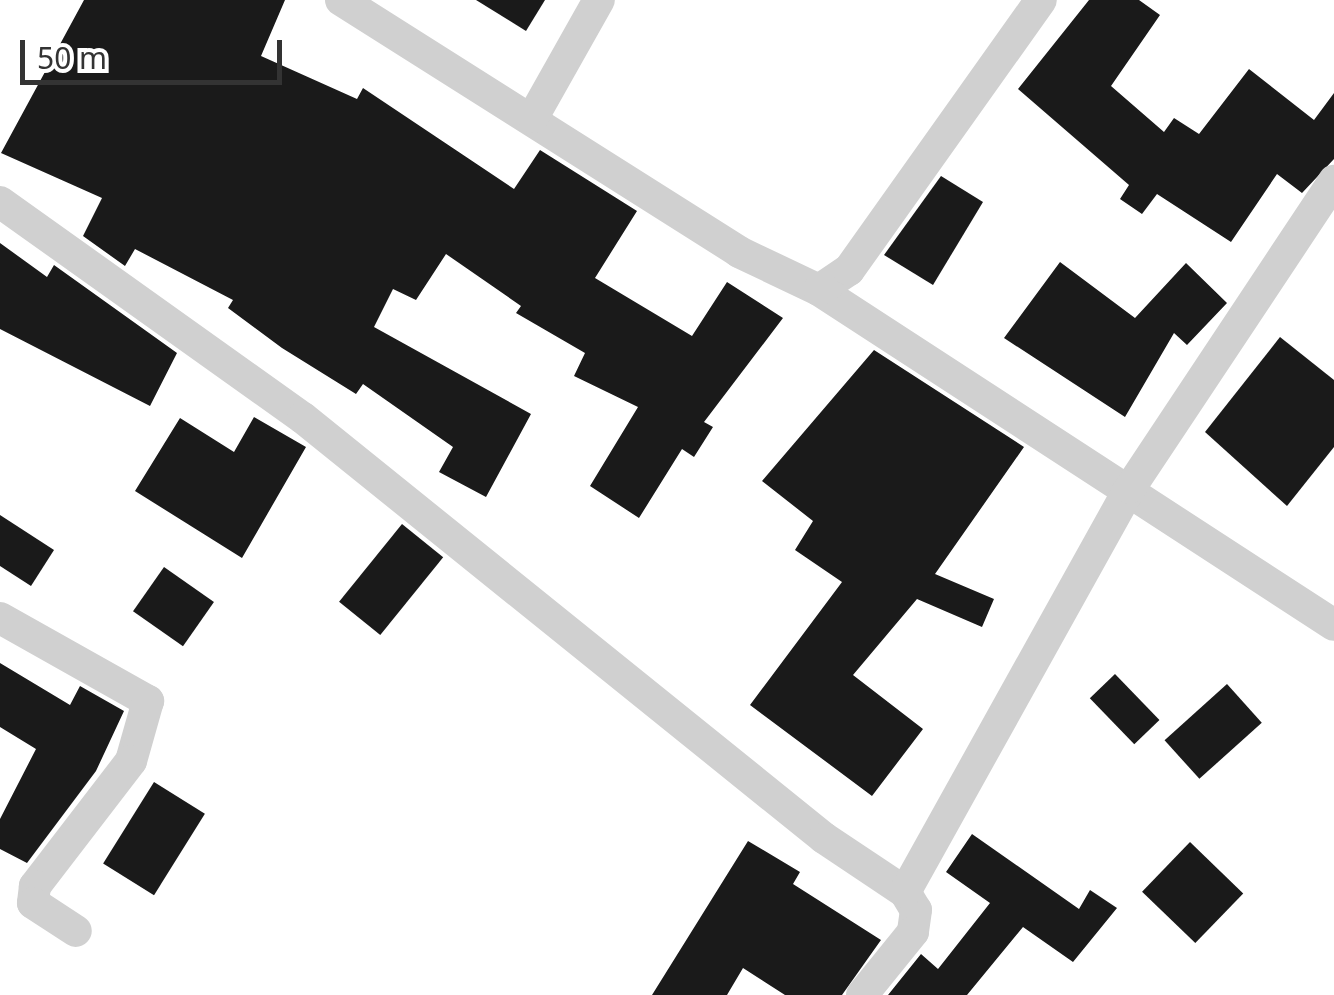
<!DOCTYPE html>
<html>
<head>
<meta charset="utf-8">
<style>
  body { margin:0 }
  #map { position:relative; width:1334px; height:995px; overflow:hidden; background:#fff; font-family:"Noto Sans",sans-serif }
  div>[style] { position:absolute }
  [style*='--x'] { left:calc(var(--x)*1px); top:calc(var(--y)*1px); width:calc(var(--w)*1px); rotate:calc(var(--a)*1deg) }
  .building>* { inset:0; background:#1a1a1a; transform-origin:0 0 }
  .minor>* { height:32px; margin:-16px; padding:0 16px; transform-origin:16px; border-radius:16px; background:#d0d0d0 }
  span { translate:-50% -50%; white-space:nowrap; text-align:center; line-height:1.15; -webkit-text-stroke:10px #fff; paint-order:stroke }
  .scale { position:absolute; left:20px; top:40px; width:262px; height:45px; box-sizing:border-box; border:5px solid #333; border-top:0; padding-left:12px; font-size:30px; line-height:35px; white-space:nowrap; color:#333; -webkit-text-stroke:8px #fff; paint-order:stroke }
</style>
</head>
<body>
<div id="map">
  <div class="building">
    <div style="clip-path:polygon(84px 0,285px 0,261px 56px,357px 99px,363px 88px,514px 189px,540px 150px,637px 211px,595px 278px,692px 336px,727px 282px,783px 318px,704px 422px,713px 427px,694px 457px,682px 449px,639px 518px,590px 486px,638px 407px,574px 376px,585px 353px,516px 313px,521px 306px,446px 254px,416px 300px,393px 289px,374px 327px,531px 414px,486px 497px,439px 472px,453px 447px,363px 384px,356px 394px,282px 348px,228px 308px,233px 300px,135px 249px,125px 266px,83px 236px,102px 198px,1px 153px)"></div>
    <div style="clip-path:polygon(476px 0,545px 0,526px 31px)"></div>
    <div style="clip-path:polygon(1089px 0,1139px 0,1160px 15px,1111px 86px,1164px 132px,1174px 118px,1199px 134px,1249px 69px,1314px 120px,1334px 93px,1334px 159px,1302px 193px,1277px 174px,1231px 242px,1157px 194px,1142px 214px,1120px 199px,1129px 185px,1018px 89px)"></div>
    <div style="clip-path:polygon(941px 176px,983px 202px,933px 285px,884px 255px)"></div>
    <div style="clip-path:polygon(0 243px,47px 277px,54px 265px,177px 353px,150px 406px,0 329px)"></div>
    <div style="clip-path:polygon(1060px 262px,1135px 318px,1186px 263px,1227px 303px,1187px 345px,1174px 333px,1125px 417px,1004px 338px)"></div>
    <div style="clip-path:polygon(1280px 337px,1334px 380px,1334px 447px,1287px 506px,1205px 432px)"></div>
    <div style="clip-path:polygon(874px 350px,1024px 447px,935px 574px,994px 599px,982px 627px,917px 599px,853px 675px,923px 729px,872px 796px,750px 705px,842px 582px,795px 550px,813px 521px,762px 481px)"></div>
    <div style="clip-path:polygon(254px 417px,306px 447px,242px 558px,135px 491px,180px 418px,234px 452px)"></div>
    <div style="clip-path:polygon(0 515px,54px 550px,31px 586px,0 566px)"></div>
    <div style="left:402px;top:524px;width:53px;height:100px;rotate:39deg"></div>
    <div style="left:164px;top:567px;width:61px;height:54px;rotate:35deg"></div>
    <div style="clip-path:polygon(0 663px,70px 705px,80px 686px,124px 711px,96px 771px,27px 863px,0 849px,0 819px,36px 749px,0 727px)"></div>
    <div style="left:1115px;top:674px;width:64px;height:35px;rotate:46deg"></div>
    <div style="left:1227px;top:684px;width:52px;height:84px;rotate:48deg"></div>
    <div style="left:154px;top:782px;width:60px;height:96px;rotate:32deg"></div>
    <div style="clip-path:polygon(972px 834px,1079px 909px,1090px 890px,1117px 908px,1073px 962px,1023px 927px,967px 995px,888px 995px,921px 954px,938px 969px,990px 903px,946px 872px)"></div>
    <div style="clip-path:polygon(748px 841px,800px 872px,793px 884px,881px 940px,842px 995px,785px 995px,743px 968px,727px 995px,652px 995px)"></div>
    <div style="left:1190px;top:842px;width:74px;height:69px;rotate:44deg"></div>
  </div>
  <div class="minor">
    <div style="--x:341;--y:0;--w:471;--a:32.3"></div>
    <div style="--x:739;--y:252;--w:89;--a:25.4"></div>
    <div style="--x:819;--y:290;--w:614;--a:33.04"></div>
    <div style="--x:533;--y:117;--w:134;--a:-60.6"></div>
    <div style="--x:0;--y:202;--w:372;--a:35.5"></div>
    <div style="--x:303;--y:418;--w:669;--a:38.87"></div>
    <div style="--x:824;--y:838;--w:97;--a:33.7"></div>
    <div style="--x:905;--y:892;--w:21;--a:59"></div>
    <div style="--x:916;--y:910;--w:22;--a:98"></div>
    <div style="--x:913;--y:932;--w:81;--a:129"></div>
    <div style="--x:819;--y:290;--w:36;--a:-34"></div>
    <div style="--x:849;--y:270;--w:331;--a:-54.6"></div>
    <div style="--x:0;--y:618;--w:170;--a:29.3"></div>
    <div style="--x:148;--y:701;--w:62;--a:105.8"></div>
    <div style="--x:131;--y:761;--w:158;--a:127.5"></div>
    <div style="--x:35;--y:886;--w:17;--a:97"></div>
    <div style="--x:33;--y:903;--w:51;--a:33.1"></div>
    <div style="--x:905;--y:892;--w:462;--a:-60.9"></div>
    <div style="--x:1130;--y:488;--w:369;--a:-56.4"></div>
  </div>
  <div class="scale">50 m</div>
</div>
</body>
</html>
